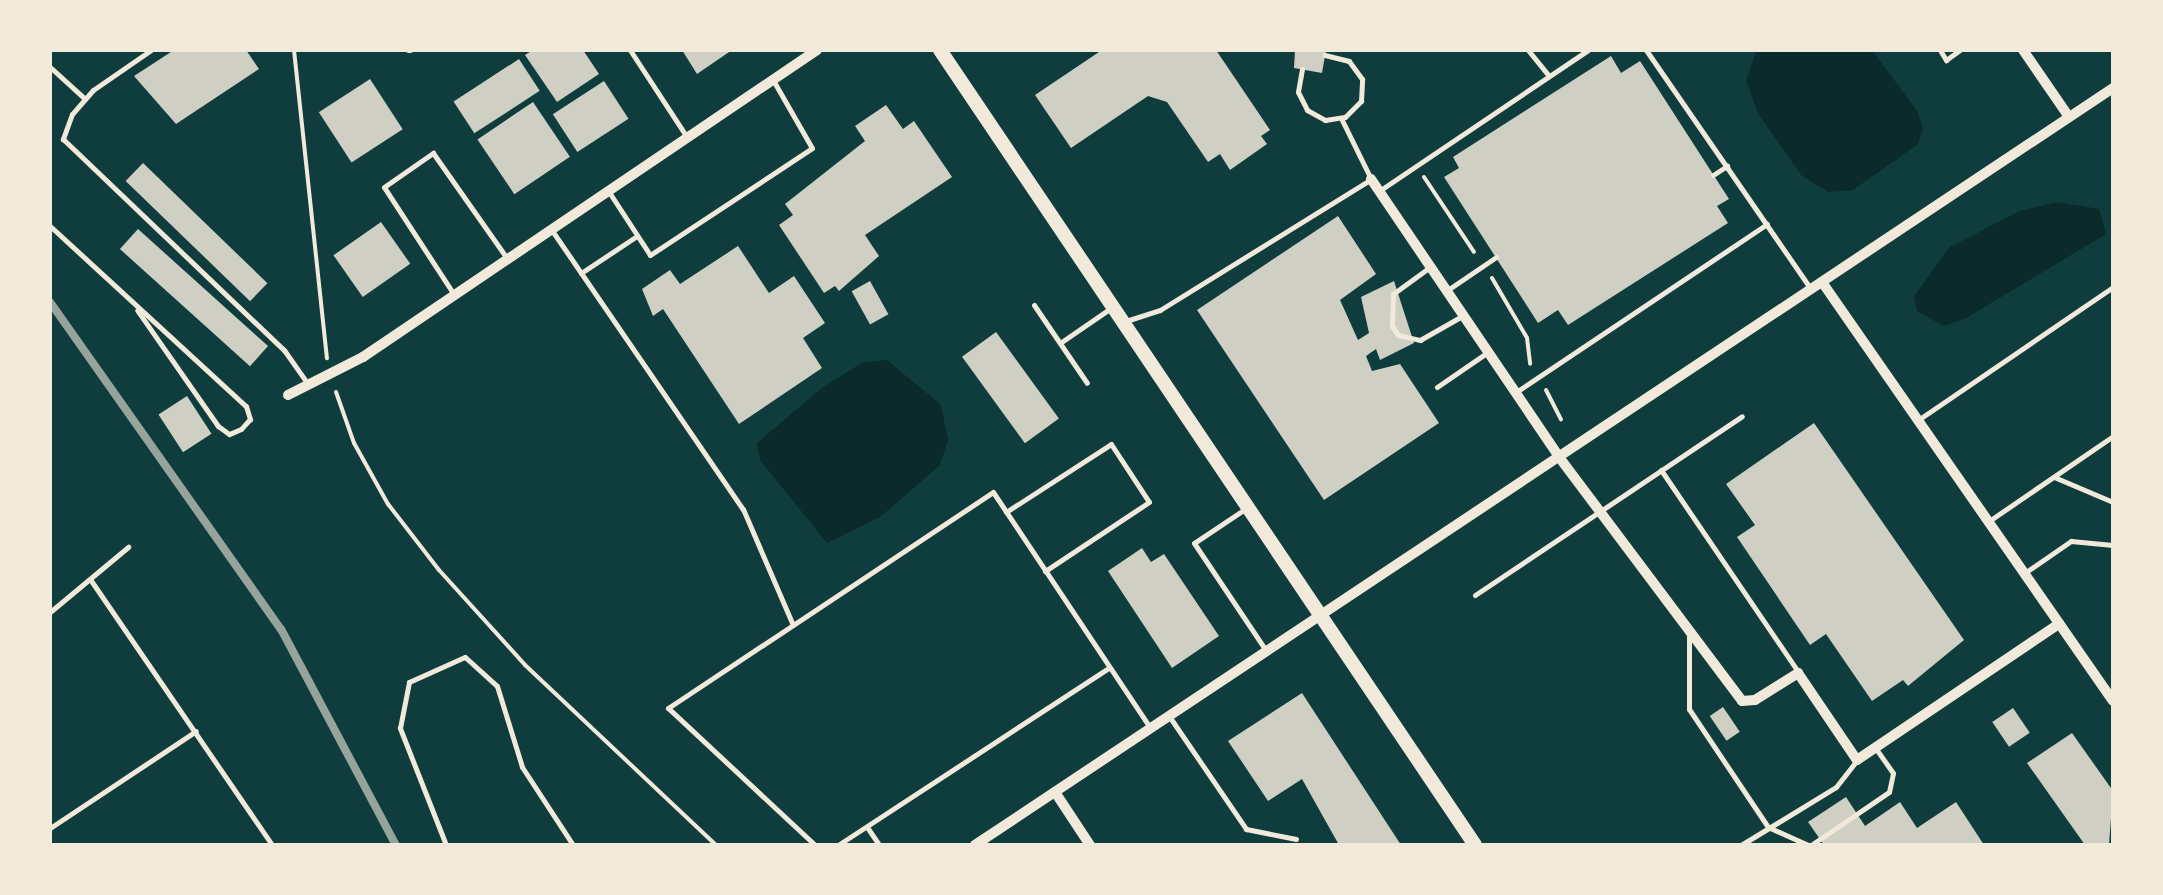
<!DOCTYPE html>
<html>
<head>
<meta charset="utf-8">
<style>
  body { margin:0 }
  #map { position:relative; width:2163px; height:895px; overflow:hidden; background:#0f3d3e; font-family:Barlow,sans-serif }
  div>[style] { position:absolute }
  [style*='--x'] { left:calc(var(--x)*1px); top:calc(var(--y)*1px); width:calc(var(--w)*1px); rotate:calc(var(--a)*1deg) }
  .water>* { inset:0; background:#0a2a2b }
  .building>* { inset:0; background:#cfcfc3; transform-origin:0 0 }
  .path>* { height:4px; margin:-2px; padding:0 2px; transform-origin:2px; border-radius:2px; background:#f1e9da }
  .service>* { height:5px; margin:-2.5px; padding:0 2.5px; transform-origin:2.5px; border-radius:2.5px; background:#f1e9da }
  .minor>* { height:10px; margin:-5px; padding:0 5px; transform-origin:5px; border-radius:5px; background:#f1e9da }
  .tertiary>* { height:14px; margin:-7px; padding:0 7px; transform-origin:7px; border-radius:7px; background:#f1e9da }
  .rail>* { height:8px; margin:-4px; padding:0 4px; transform-origin:4px; border-radius:4px; background:#97a49c }
  span { translate:-50% -50%; white-space:nowrap; text-align:center; line-height:1.15; -webkit-text-stroke:10px #f1e9da; paint-order:stroke }
  .frame { position:absolute; inset:0; border:52px solid #f1e9da; pointer-events:none }
</style>
</head>
<body>
<div id="map">
  <div class="water">
    <div style="clip-path:polygon(1757px 50px,1872px 50px,1917px 111px,1923px 129px,1918px 144px,1853px 190px,1828px 192px,1801px 175px,1758px 113px,1746px 80px)"></div>
    <div style="clip-path:polygon(2057px 202px,2099px 209px,2106px 234px,1966px 318px,1944px 326px,1917px 311px,1914px 296px,1950px 247px,2020px 211px)"></div>
    <div style="clip-path:polygon(887px 360px,941px 405px,948px 440px,940px 465px,880px 517px,827px 543px,760px 460px,757px 443px,822px 388px,863px 362px)"></div>
  </div>
  <div class="building">
    <div style="clip-path:polygon(174px 50px,246px 50px,259px 69px,176px 124px,134px 76px)"></div>
    <div style="clip-path:polygon(533px 50px,583px 50px,599px 74px,557px 102px,525px 55px)"></div>
    <div style="clip-path:polygon(682px 50px,732px 50px,697px 74px)"></div>
    <div style="clip-path:polygon(1102px 50px,1216px 50px,1270px 130px,1261px 136px,1267px 144px,1230px 170px,1220px 154px,1208px 162px,1167px 102px,1148px 96px,1071px 148px,1035px 95px)"></div>
    <div style="clip-path:polygon(1295px 50px,1326px 50px,1322px 73px,1294px 68px)"></div>
    <div style="clip-path:polygon(1611px 56px,1621px 73px,1640px 61px,1729px 199px,1717px 206px,1728px 223px,1568px 325px,1558px 310px,1538px 323px,1444px 177px,1459px 168px,1453px 157px)"></div>
    <div style="left:519px;top:59px;width:38px;height:78px;rotate:57deg"></div>
    <div style="left:370px;top:79px;width:60px;height:61px;rotate:57deg"></div>
    <div style="left:604px;top:81px;width:45px;height:61px;rotate:57deg"></div>
    <div style="left:533px;top:102px;width:66px;height:67px;rotate:56deg"></div>
    <div style="clip-path:polygon(886px 105px,903px 129px,914px 121px,952px 177px,865px 235px,879px 256px,839px 291px,835px 286px,824px 293px,779px 225px,793px 215px,785px 204px,865px 141px,855px 126px)"></div>
    <div style="left:143px;top:163px;width:173px;height:25px;rotate:44deg"></div>
    <div style="clip-path:polygon(1338px 216px,1376px 274px,1340px 300px,1358px 340px,1369px 333px,1361px 297px,1394px 281px,1414px 343px,1380px 360px,1376px 349px,1366px 356px,1372px 371px,1400px 364px,1439px 423px,1324px 500px,1197px 310px)"></div>
    <div style="left:381px;top:222px;width:51px;height:58px;rotate:55deg"></div>
    <div style="left:138px;top:229px;width:175px;height:27px;rotate:42deg"></div>
    <div style="clip-path:polygon(738px 246px,769px 293px,794px 276px,825px 323px,803px 338px,822px 368px,739px 424px,663px 309px,653px 316px,642px 289px,670px 270px,680px 284px)"></div>
    <div style="left:870px;top:281px;width:38px;height:21px;rotate:61deg"></div>
    <div style="left:996px;top:332px;width:107px;height:42px;rotate:54deg"></div>
    <div style="left:187px;top:396px;width:45px;height:34px;rotate:57deg"></div>
    <div style="clip-path:polygon(1814px 423px,1964px 640px,1908px 686px,1903px 680px,1872px 701px,1826px 634px,1810px 645px,1737px 537px,1755px 525px,1726px 484px)"></div>
    <div style="clip-path:polygon(1142px 548px,1151px 562px,1164px 554px,1219px 636px,1172px 668px,1108px 571px)"></div>
    <div style="clip-path:polygon(1302px 693px,1401px 845px,1339px 845px,1302px 779px,1268px 801px,1228px 741px)"></div>
    <div style="left:1723px;top:707px;width:30px;height:16px;rotate:56deg"></div>
    <div style="left:2013px;top:708px;width:30px;height:25px;rotate:56deg"></div>
    <div style="clip-path:polygon(2072px 733px,2113px 791px,2109px 845px,2085px 845px,2027px 763px)"></div>
    <div style="clip-path:polygon(1846px 797px,1865px 826px,1900px 802px,1917px 828px,1956px 802px,1984px 845px,1824px 845px,1808px 822px)"></div>
  </div>
  <div class="path">
    <div style="--x:294;--y:50;--w:310;--a:83.9"></div>
    <div style="--x:1424;--y:177;--w:90;--a:56.3"></div>
    <div style="--x:1492;--y:278;--w:69;--a:59.7"></div>
    <div style="--x:1527;--y:338;--w:26;--a:83"></div>
    <div style="--x:1546;--y:390;--w:33;--a:63"></div>
    <div style="--x:336;--y:392;--w:54;--a:70.6"></div>
    <div style="--x:354;--y:443;--w:70;--a:60.9"></div>
    <div style="--x:388;--y:504;--w:83;--a:52.3"></div>
    <div style="--x:439;--y:570;--w:128;--a:47.8"></div>
    <div style="--x:525;--y:665;--w:262;--a:43.3"></div>
  </div>
  <div class="service">
    <div style="--x:151;--y:50;--w:70;--a:145.4"></div>
    <div style="--x:93;--y:90;--w:32;--a:131"></div>
    <div style="--x:72;--y:114;--w:27;--a:110"></div>
    <div style="--x:63;--y:139;--w:306;--a:43.7"></div>
    <div style="--x:284;--y:350;--w:42;--a:54.8"></div>
    <div style="--x:408;--y:50;--w:2;--a:0"></div>
    <div style="--x:630;--y:50;--w:104;--a:56.8"></div>
    <div style="--x:1528;--y:50;--w:33;--a:51"></div>
    <div style="--x:1646;--y:50;--w:290;--a:55.4"></div>
    <div style="--x:1940;--y:50;--w:12;--a:59"></div>
    <div style="--x:1946;--y:60;--w:17;--a:-36"></div>
    <div style="--x:50;--y:67;--w:47;--a:42.4"></div>
    <div style="--x:1302;--y:69;--w:23;--a:100"></div>
    <div style="--x:1298;--y:92;--w:20;--a:63"></div>
    <div style="--x:1307;--y:110;--w:21;--a:29"></div>
    <div style="--x:1325;--y:120;--w:20;--a:-9"></div>
    <div style="--x:1345;--y:117;--w:23;--a:-45"></div>
    <div style="--x:1361;--y:101;--w:22;--a:-87"></div>
    <div style="--x:1362;--y:79;--w:22;--a:-126"></div>
    <div style="--x:1349;--y:61;--w:25;--a:-166"></div>
    <div style="--x:1713;--y:175;--w:17;--a:-33"></div>
    <div style="--x:1379;--y:191;--w:252;--a:-34"></div>
    <div style="--x:609;--y:192;--w:75;--a:56.9"></div>
    <div style="--x:650;--y:255;--w:194;--a:-33.4"></div>
    <div style="--x:812;--y:148;--w:76;--a:-119.9"></div>
    <div style="--x:50;--y:226;--w:266;--a:42.6"></div>
    <div style="--x:246;--y:406;--w:14;--a:73"></div>
    <div style="--x:250;--y:419;--w:13;--a:132"></div>
    <div style="--x:241;--y:429;--w:13;--a:157"></div>
    <div style="--x:229;--y:434;--w:14;--a:-144"></div>
    <div style="--x:218;--y:426;--w:141;--a:-124.9"></div>
    <div style="--x:553;--y:232;--w:336;--a:55.6"></div>
    <div style="--x:743;--y:509;--w:126;--a:66.7"></div>
    <div style="--x:1430;--y:267;--w:46;--a:143.9"></div>
    <div style="--x:1393;--y:294;--w:32;--a:92"></div>
    <div style="--x:1392;--y:326;--w:11;--a:56"></div>
    <div style="--x:1398;--y:335;--w:23;--a:13"></div>
    <div style="--x:1420;--y:340;--w:48;--a:-29.7"></div>
    <div style="--x:581;--y:273;--w:67;--a:-33.5"></div>
    <div style="--x:1449;--y:289;--w:57;--a:-34.2"></div>
    <div style="--x:453;--y:293;--w:126;--a:-123.1"></div>
    <div style="--x:384;--y:187;--w:60;--a:-34.8"></div>
    <div style="--x:433;--y:153;--w:127;--a:54.9"></div>
    <div style="--x:1034;--y:305;--w:94;--a:55.8"></div>
    <div style="--x:1126;--y:321;--w:36;--a:-18"></div>
    <div style="--x:1160;--y:310;--w:248;--a:-31.8"></div>
    <div style="--x:1371;--y:179;--w:68;--a:-116.2"></div>
    <div style="--x:1060;--y:343;--w:62;--a:-34.5"></div>
    <div style="--x:1437;--y:387;--w:62;--a:-34.5"></div>
    <div style="--x:1516;--y:392;--w:302;--a:-33.8"></div>
    <div style="--x:1918;--y:420;--w:236;--a:-34.3"></div>
    <div style="--x:1661;--y:470;--w:242;--a:55.8"></div>
    <div style="--x:2054;--y:477;--w:64;--a:23"></div>
    <div style="--x:1245;--y:509;--w:61;--a:146.3"></div>
    <div style="--x:1194;--y:543;--w:128;--a:56.2"></div>
    <div style="--x:1006;--y:512;--w:125;--a:-32.9"></div>
    <div style="--x:1111;--y:444;--w:69;--a:56.8"></div>
    <div style="--x:1149;--y:502;--w:125;--a:146.4"></div>
    <div style="--x:1989;--y:521;--w:150;--a:-34.4"></div>
    <div style="--x:2026;--y:572;--w:55;--a:-34.6"></div>
    <div style="--x:2071;--y:541;--w:42;--a:5.4"></div>
    <div style="--x:92;--y:582;--w:319;--a:55.6"></div>
    <div style="--x:1475;--y:595;--w:321;--a:-33.8"></div>
    <div style="--x:50;--y:612;--w:102;--a:-39.8"></div>
    <div style="--x:1689;--y:633;--w:76;--a:90"></div>
    <div style="--x:1689;--y:709;--w:142;--a:56.2"></div>
    <div style="--x:1768;--y:827;--w:44;--a:24.2"></div>
    <div style="--x:1169;--y:716;--w:137;--a:55.7"></div>
    <div style="--x:1246;--y:829;--w:51;--a:11.3"></div>
    <div style="--x:867;--y:827;--w:22;--a:56"></div>
    <div style="--x:50;--y:828;--w:175;--a:-33.6"></div>
    <div style="--x:446;--y:845;--w:126;--a:-111.5"></div>
    <div style="--x:400;--y:728;--w:47;--a:-78.9"></div>
    <div style="--x:409;--y:682;--w:61;--a:-24.1"></div>
    <div style="--x:465;--y:657;--w:43;--a:42.2"></div>
    <div style="--x:497;--y:686;--w:85;--a:72.8"></div>
    <div style="--x:522;--y:767;--w:93;--a:56.8"></div>
    <div style="--x:815;--y:845;--w:201;--a:-137"></div>
    <div style="--x:668;--y:708;--w:390;--a:-33.6"></div>
    <div style="--x:993;--y:492;--w:281;--a:56.3"></div>
    <div style="--x:838;--y:845;--w:324;--a:-33.2"></div>
    <div style="--x:1741;--y:845;--w:111;--a:-31.4"></div>
    <div style="--x:1836;--y:787;--w:34;--a:-52"></div>
    <div style="--x:1811;--y:845;--w:94;--a:-34.2"></div>
    <div style="--x:1889;--y:792;--w:19;--a:-78"></div>
    <div style="--x:1893;--y:773;--w:28;--a:-125"></div>
  </div>
  <div class="minor">
    <div style="--x:2023;--y:50;--w:81;--a:55.5"></div>
    <div style="--x:1371;--y:179;--w:336;--a:55.9"></div>
    <div style="--x:1559;--y:457;--w:305;--a:53.1"></div>
    <div style="--x:1742;--y:701;--w:13;--a:-4"></div>
    <div style="--x:1755;--y:700;--w:51;--a:-32.1"></div>
    <div style="--x:1798;--y:673;--w:105;--a:55.9"></div>
    <div style="--x:1857;--y:760;--w:244;--a:-34"></div>
    <div style="--x:1822;--y:282;--w:510;--a:55.22"></div>
    <div style="--x:288;--y:395;--w:84;--a:-26.9"></div>
    <div style="--x:363;--y:357;--w:548;--a:-34.07"></div>
    <div style="--x:1055;--y:792;--w:64;--a:56.6"></div>
    <div style="--x:975;--y:845;--w:1367;--a:-33.63"></div>
  </div>
  <div class="tertiary">
    <div style="--x:940;--y:50;--w:958;--a:56.06"></div>
  </div>
  <div class="rail">
    <div style="--x:50;--y:302;--w:400;--a:54.8"></div>
    <div style="--x:281;--y:629;--w:245;--a:62"></div>
  </div>
  <div class="frame"></div>
</div>
</body>
</html>
